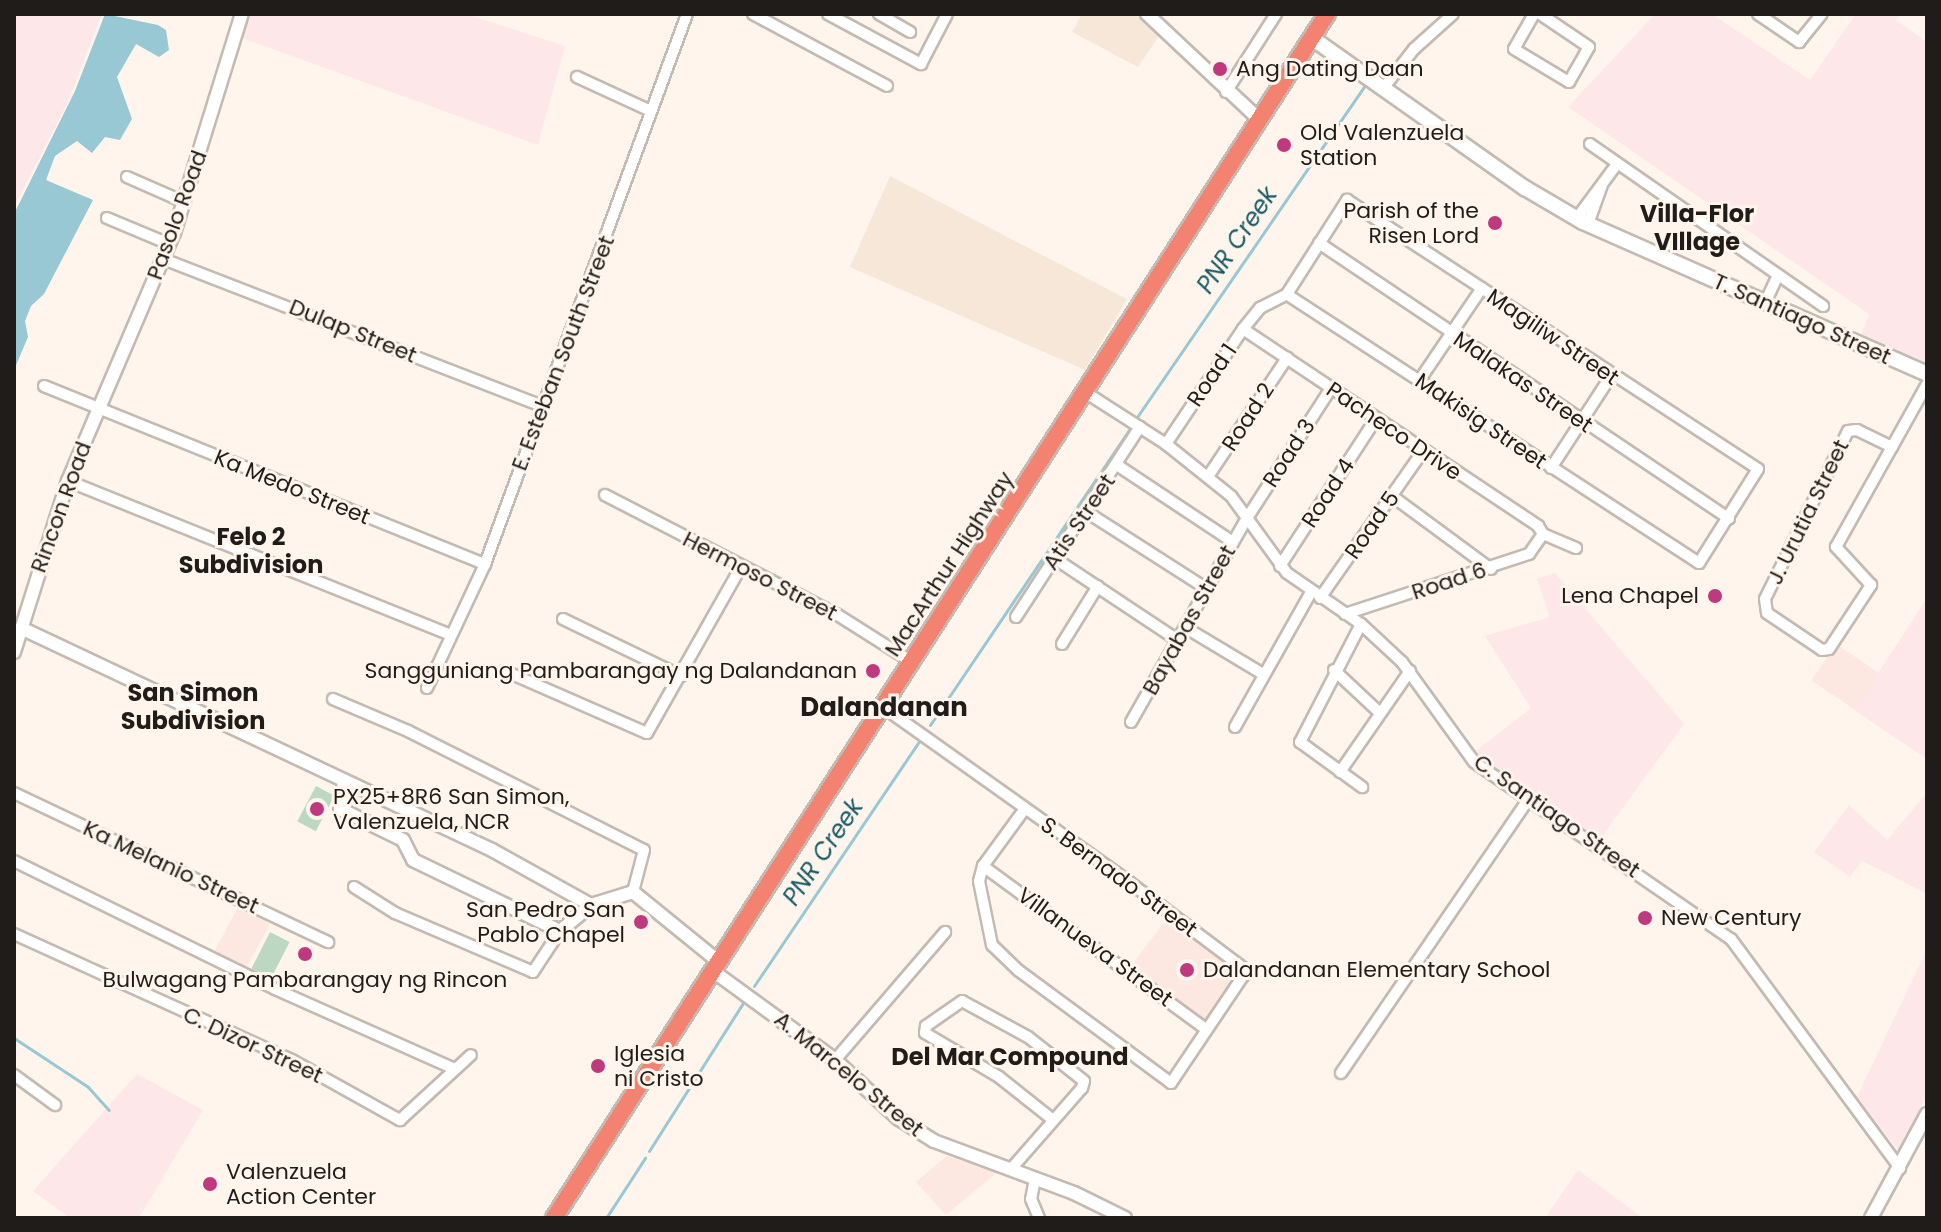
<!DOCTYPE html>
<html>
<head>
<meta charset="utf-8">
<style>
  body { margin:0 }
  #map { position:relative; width:1941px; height:1232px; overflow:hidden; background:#fff5ec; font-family:Poppins,sans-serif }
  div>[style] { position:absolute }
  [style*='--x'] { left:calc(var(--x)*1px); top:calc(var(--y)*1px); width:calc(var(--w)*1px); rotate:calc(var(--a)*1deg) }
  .built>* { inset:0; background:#f7e7d9 }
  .industrial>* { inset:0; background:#fde7e9 }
  .education>* { inset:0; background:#fce8e1; transform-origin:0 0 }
  .green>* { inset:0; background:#bcd8c2; transform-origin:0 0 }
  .water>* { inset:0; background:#97c8d3 }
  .stream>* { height:3px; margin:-1.5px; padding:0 1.5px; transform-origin:1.5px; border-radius:1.5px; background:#97c8d3 }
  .roads { filter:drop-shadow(2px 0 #c3bab2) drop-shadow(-2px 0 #c3bab2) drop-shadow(0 2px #c3bab2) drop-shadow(0 -2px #c3bab2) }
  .minor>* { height:10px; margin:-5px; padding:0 5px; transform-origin:5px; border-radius:5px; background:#fff }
  .tertiary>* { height:12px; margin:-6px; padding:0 6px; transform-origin:6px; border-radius:6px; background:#fff }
  .secondary>* { height:14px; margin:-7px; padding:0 7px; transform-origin:7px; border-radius:7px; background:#fff }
  .trunk>* { height:16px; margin:-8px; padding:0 8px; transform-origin:8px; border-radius:8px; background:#f48270 }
  .dots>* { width:22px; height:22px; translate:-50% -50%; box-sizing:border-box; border:4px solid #fff5ec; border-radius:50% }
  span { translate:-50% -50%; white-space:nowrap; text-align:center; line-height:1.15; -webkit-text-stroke:6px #fff5ec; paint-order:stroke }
  .poi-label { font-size:22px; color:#201c19 }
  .left { translate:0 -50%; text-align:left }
  .right { translate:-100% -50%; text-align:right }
  .street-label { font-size:22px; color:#201c19 }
  .neighbourhood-label { font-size:24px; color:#201c19; font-weight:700 }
  .water-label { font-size:24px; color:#175a66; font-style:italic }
  .quarter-label { font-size:26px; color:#201c19; font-weight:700 }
  .frame { position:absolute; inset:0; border:16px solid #201c19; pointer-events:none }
</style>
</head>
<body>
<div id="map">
  <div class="built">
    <div style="clip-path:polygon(1082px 14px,1136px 14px,1159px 36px,1138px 67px,1072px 32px)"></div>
    <div style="clip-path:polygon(890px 176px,1127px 299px,1085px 370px,850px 267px)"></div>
  </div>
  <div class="industrial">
    <div style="clip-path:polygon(14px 14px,102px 14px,67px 104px,14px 207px)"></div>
    <div style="clip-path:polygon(249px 14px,466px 14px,565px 46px,538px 145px,242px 38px)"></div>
    <div style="clip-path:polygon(1655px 14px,1712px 14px,1810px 80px,1856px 14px,1900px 14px,1896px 20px,1927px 42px,1927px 370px,1859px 341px,1869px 314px,1568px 107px)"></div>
    <div style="clip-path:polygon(1555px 573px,1684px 724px,1600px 839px,1473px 753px,1531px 708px,1485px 636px,1550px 617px,1537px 579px)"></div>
    <div style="clip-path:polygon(1927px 598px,1927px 759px,1854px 710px)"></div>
    <div style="clip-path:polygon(1927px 793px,1927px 894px,1862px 861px,1850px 877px,1814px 852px,1849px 805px,1887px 840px)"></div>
    <div style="clip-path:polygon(1927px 949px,1927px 1094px,1899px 1151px,1857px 1097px)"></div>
    <div style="clip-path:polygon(137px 1074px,203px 1110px,139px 1218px,70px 1218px,33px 1191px)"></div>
    <div style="clip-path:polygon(1578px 1170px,1643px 1218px,1545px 1218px)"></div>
  </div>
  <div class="education">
    <div style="left:1836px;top:644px;width:52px;height:44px;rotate:34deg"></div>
    <div style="left:238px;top:907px;width:36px;height:54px;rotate:28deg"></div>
    <div style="left:1168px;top:917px;width:92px;height:62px;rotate:37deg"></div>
    <div style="clip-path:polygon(947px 1156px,997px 1172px,946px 1215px,916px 1182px)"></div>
  </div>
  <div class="green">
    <div style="left:316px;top:786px;width:21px;height:40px;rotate:28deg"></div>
    <div style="left:270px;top:932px;width:22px;height:41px;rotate:27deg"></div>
  </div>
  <div class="water">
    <div style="clip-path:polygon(105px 14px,158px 25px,166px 30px,169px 50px,159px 57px,136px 44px,117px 77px,132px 119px,120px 140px,105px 137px,92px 153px,77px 141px,55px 156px,46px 180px,93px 200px,44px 294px,31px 306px,25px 321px,28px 337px,14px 370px,14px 214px,75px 91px)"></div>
  </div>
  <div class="stream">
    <div style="--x:1137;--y:417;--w:406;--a:-55.5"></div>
    <div style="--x:930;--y:725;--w:359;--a:-56"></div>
    <div style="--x:754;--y:986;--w:299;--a:-56"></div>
    <div style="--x:14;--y:1038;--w:89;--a:33.5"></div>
    <div style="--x:88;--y:1087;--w:31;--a:48"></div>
    <div style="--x:649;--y:1151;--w:179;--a:-57.6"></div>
    <div style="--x:606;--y:1218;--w:72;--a:-57"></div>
  </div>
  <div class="roads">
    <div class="minor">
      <div style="--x:753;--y:14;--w:152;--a:28.2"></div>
      <div style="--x:828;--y:14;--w:106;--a:28.3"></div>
      <div style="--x:921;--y:64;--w:56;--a:-62.5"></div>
      <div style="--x:879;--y:14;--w:36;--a:30"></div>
      <div style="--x:1534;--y:14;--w:40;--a:119.7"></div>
      <div style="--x:1514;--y:49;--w:64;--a:31"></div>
      <div style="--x:1569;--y:82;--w:40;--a:-60.3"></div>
      <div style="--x:1589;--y:47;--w:59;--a:-146"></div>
      <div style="--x:1758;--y:14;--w:50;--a:34.3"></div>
      <div style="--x:1799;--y:42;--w:36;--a:-51"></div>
      <div style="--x:577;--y:77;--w:81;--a:24.7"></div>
      <div style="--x:1385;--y:86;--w:47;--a:-51.9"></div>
      <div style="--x:1414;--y:49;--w:52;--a:-41.9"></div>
      <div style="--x:1226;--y:92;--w:93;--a:-57.3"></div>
      <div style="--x:1590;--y:144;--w:284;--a:34.8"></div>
      <div style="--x:127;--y:177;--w:62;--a:23.7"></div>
      <div style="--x:1347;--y:200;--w:491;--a:33.2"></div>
      <div style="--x:1758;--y:469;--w:111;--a:122.1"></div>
      <div style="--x:1699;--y:563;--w:492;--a:-146.9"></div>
      <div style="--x:1287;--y:294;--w:112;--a:-57.4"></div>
      <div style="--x:107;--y:218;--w:67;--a:22.8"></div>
      <div style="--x:1577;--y:218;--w:67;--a:-53.5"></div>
      <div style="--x:1588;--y:224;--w:41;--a:-70.3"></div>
      <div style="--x:1319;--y:243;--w:494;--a:33.9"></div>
      <div style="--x:163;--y:259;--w:407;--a:21.2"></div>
      <div style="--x:1765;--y:303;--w:29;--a:-65"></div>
      <div style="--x:1243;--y:329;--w:355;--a:33.7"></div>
      <div style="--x:1538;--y:526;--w:9;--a:58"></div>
      <div style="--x:1419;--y:381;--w:112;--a:-55.9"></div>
      <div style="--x:44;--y:386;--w:476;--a:22"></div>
      <div style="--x:1085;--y:392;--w:96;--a:32.7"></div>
      <div style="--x:1166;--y:444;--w:83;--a:38.7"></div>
      <div style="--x:1231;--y:496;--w:95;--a:54"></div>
      <div style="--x:1287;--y:573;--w:90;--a:34.6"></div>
      <div style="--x:1361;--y:624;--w:56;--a:42.8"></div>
      <div style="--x:1402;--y:662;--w:123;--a:54.2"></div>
      <div style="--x:1474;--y:762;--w:312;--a:34.6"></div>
      <div style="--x:1731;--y:939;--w:285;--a:53.6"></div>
      <div style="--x:1166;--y:444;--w:138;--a:-56.2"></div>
      <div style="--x:1243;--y:329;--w:27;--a:-51"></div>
      <div style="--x:1260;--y:308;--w:30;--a:-27"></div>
      <div style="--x:1892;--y:447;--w:39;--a:-154"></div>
      <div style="--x:1857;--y:430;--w:9;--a:174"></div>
      <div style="--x:1848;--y:431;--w:187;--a:116.3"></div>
      <div style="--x:1765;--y:599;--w:14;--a:82"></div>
      <div style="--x:1767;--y:613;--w:66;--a:33.9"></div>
      <div style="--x:1822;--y:650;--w:7;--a:-8"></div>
      <div style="--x:1829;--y:649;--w:77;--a:-56.7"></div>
      <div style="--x:1871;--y:585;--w:52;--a:-132.6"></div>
      <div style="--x:1836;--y:547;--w:115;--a:-60.8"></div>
      <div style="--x:1892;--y:447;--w:72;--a:-60.9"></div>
      <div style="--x:1117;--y:465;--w:139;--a:33.6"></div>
      <div style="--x:1551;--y:468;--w:110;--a:-56.9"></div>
      <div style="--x:1209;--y:475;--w:141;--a:-56.3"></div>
      <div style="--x:68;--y:481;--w:413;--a:21.9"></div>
      <div style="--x:605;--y:495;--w:260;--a:27.3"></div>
      <div style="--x:836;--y:614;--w:90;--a:32.3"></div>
      <div style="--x:1392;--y:496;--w:123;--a:36.4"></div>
      <div style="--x:1085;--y:511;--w:145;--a:32.6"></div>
      <div style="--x:1543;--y:534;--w:36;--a:23"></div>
      <div style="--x:1054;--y:558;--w:150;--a:33.6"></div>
      <div style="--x:1280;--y:566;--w:176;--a:-56.9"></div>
      <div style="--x:1320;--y:598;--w:179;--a:-55"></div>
      <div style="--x:1345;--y:614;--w:194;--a:-18.1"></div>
      <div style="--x:1529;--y:554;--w:24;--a:-55"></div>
      <div style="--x:1016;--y:617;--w:227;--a:-56.9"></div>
      <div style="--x:563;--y:619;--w:131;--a:25.8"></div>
      <div style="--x:1361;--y:624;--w:133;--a:117.3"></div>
      <div style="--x:1300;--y:742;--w:77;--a:36"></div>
      <div style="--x:1188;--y:629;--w:87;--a:31"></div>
      <div style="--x:1062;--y:644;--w:68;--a:-58.2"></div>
      <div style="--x:1334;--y:670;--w:63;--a:43.1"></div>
      <div style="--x:505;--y:671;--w:155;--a:23.6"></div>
      <div style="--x:647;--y:733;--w:191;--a:-60.5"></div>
      <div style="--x:427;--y:688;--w:137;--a:-64.9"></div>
      <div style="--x:485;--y:564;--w:586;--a:-69.83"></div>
      <div style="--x:333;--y:699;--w:82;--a:23.1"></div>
      <div style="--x:408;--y:731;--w:264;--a:26.8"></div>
      <div style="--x:644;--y:850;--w:43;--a:104.7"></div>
      <div style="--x:883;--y:707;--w:302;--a:35.4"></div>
      <div style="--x:1129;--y:882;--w:143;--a:37"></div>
      <div style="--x:1243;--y:968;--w:8;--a:90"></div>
      <div style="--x:1243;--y:976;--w:129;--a:123.9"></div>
      <div style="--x:1171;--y:1083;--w:189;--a:-143.6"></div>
      <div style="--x:1019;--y:971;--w:37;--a:-136"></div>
      <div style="--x:992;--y:945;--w:65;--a:-101.5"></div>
      <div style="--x:979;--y:881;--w:16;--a:-75"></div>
      <div style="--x:983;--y:866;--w:69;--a:-53.8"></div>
      <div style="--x:1131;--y:722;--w:235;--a:-60.4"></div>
      <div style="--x:1247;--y:518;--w:155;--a:-57.1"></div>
      <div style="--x:1235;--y:727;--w:155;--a:-60.6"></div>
      <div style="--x:1340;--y:772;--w:123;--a:-55.3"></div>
      <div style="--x:14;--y:793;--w:348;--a:25.4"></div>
      <div style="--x:14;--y:861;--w:291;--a:26.1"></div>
      <div style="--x:275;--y:989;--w:197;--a:24"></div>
      <div style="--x:983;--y:866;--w:276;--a:36.2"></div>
      <div style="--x:354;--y:887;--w:49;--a:32.4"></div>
      <div style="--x:395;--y:913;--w:150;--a:23.1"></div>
      <div style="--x:533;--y:972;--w:49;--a:-56.6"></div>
      <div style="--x:14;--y:934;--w:305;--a:24.4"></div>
      <div style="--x:292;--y:1060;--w:124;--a:29.1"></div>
      <div style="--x:400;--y:1120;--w:96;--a:-42.5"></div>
      <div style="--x:835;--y:1060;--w:169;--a:-49.3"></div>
      <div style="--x:1341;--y:1073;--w:333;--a:-55.6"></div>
      <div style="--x:14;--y:1075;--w:51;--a:36.2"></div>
      <div style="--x:1011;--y:1169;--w:108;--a:-48.8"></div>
      <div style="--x:1082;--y:1088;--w:7;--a:-74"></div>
      <div style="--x:1084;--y:1081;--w:71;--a:-141.8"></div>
      <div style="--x:1028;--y:1037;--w:75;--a:-151.4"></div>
      <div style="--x:962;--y:1001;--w:44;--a:145.2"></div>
      <div style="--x:926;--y:1026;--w:7;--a:98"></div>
      <div style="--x:925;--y:1033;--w:86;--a:30.7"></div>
      <div style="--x:999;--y:1077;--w:69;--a:38.5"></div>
      <div style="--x:1035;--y:1179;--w:20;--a:101"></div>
      <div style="--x:1031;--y:1199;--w:21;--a:67"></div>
    </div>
    <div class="tertiary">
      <div style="--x:1147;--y:14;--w:155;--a:43.2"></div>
      <div style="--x:21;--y:628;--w:521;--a:25.24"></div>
      <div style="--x:492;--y:850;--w:113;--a:29.1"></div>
      <div style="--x:591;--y:905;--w:44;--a:-17.2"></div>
      <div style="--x:633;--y:892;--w:111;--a:39.1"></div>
      <div style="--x:14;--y:652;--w:179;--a:-72.5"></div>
      <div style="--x:68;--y:481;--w:270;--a:-66.9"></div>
      <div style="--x:174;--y:233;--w:229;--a:-72.8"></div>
      <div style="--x:344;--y:782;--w:27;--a:98"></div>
      <div style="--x:340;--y:809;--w:70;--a:26.2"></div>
      <div style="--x:403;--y:840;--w:22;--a:63"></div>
      <div style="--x:413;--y:860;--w:163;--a:25.8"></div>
      <div style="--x:560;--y:931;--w:40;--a:-40"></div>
      <div style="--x:713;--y:971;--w:151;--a:36.1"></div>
      <div style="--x:835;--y:1060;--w:87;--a:42.7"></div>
      <div style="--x:899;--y:1119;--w:41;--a:32.2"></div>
      <div style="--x:934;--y:1141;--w:149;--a:20.4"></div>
      <div style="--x:1074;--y:1193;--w:57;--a:26.1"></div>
      <div style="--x:1871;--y:1218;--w:118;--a:-61.7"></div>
    </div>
    <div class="secondary">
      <div style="--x:1312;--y:38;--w:261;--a:35.2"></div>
      <div style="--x:1525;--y:188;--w:67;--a:30.4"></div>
      <div style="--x:1583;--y:222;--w:376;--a:23.8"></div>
    </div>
    <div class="trunk">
      <div style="--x:554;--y:1218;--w:1431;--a:-57.3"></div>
    </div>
  </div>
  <div class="dots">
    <div style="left:1220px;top:69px;background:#be397e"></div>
    <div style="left:1284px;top:145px;background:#be397e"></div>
    <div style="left:1495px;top:223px;background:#be397e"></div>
    <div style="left:1715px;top:596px;background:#be397e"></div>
    <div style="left:873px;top:671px;background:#be397e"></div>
    <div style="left:317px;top:809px;background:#be397e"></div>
    <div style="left:1645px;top:918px;background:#be397e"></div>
    <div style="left:641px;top:922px;background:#be397e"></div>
    <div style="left:305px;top:954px;background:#be397e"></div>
    <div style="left:1187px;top:970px;background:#be397e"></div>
    <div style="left:598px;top:1066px;background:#be397e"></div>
    <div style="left:210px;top:1184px;background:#be397e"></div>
  </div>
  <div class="poi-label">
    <span class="left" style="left:1236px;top:69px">Ang Dating Daan</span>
    <span class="left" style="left:1300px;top:145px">Old Valenzuela<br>Station</span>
    <span class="right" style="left:1479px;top:223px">Parish of the<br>Risen Lord</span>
    <span class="right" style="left:1699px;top:596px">Lena Chapel</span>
    <span class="right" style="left:857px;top:671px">Sangguniang Pambarangay ng Dalandanan</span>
    <span class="left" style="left:333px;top:809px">PX25+8R6 San Simon,<br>Valenzuela, NCR</span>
    <span class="right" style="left:625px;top:922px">San Pedro San<br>Pablo Chapel</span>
    <span class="left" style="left:1661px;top:918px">New Century</span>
    <span class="left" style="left:1203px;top:970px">Dalandanan Elementary School</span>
    <span style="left:305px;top:980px">Bulwagang Pambarangay ng Rincon</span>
    <span class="left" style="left:614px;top:1066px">Iglesia<br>ni Cristo</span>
    <span class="left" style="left:226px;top:1184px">Valenzuela<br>Action Center</span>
  </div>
  <div class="street-label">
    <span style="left:177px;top:215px;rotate:-70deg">Pasolo Road</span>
    <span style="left:1802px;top:319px;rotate:24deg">T. Santiago Street</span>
    <span style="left:353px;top:331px;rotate:22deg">Dulap Street</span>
    <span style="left:1553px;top:337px;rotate:34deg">Magiliw Street</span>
    <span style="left:563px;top:353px;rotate:-69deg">E. Esteban South Street</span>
    <span style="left:1212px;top:375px;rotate:-56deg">Road 1</span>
    <span style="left:1523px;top:382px;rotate:34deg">Malakas Street</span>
    <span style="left:1248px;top:417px;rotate:-57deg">Road 2</span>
    <span style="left:1481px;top:421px;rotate:34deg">Makisig Street</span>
    <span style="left:1394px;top:431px;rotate:34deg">Pacheco Drive</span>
    <span style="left:1289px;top:453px;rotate:-57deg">Road 3</span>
    <span style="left:292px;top:487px;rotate:22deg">Ka Medo Street</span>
    <span style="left:1328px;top:493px;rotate:-57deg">Road 4</span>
    <span style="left:61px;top:507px;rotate:-70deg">Rincon Road</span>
    <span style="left:1808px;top:512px;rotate:-64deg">J. Urutia Street</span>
    <span style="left:1079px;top:522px;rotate:-56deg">Atis Street</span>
    <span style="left:1372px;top:525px;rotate:-55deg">Road 5</span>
    <span style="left:949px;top:564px;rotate:-57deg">MacArthur Highway</span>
    <span style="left:760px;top:576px;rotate:27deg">Hermoso Street</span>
    <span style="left:1449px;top:581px;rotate:-18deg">Road 6</span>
    <span style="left:1189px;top:620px;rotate:-61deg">Bayabas Street</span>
    <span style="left:1557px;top:816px;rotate:35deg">C. Santiago Street</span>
    <span style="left:171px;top:867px;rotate:25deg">Ka Melanio Street</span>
    <span style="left:1119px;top:877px;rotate:36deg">S. Bernado Street</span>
    <span style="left:1095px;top:947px;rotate:36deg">Villanueva Street</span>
    <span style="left:253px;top:1045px;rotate:25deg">C. Dizor Street</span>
    <span style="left:849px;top:1074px;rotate:39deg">A. Marcelo Street</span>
  </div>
  <div class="neighbourhood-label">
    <span style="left:1697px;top:228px">Villa-Flor<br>VIllage</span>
    <span style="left:251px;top:551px">Felo 2<br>Subdivision</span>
    <span style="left:193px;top:707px">San Simon<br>Subdivision</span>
    <span style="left:1010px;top:1057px">Del Mar Compound</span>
  </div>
  <div class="water-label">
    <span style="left:1237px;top:240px;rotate:-56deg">PNR Creek</span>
    <span style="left:823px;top:852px;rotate:-56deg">PNR Creek</span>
  </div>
  <div class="quarter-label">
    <span style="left:884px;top:708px">Dalandanan</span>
  </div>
  <div class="frame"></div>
</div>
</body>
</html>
